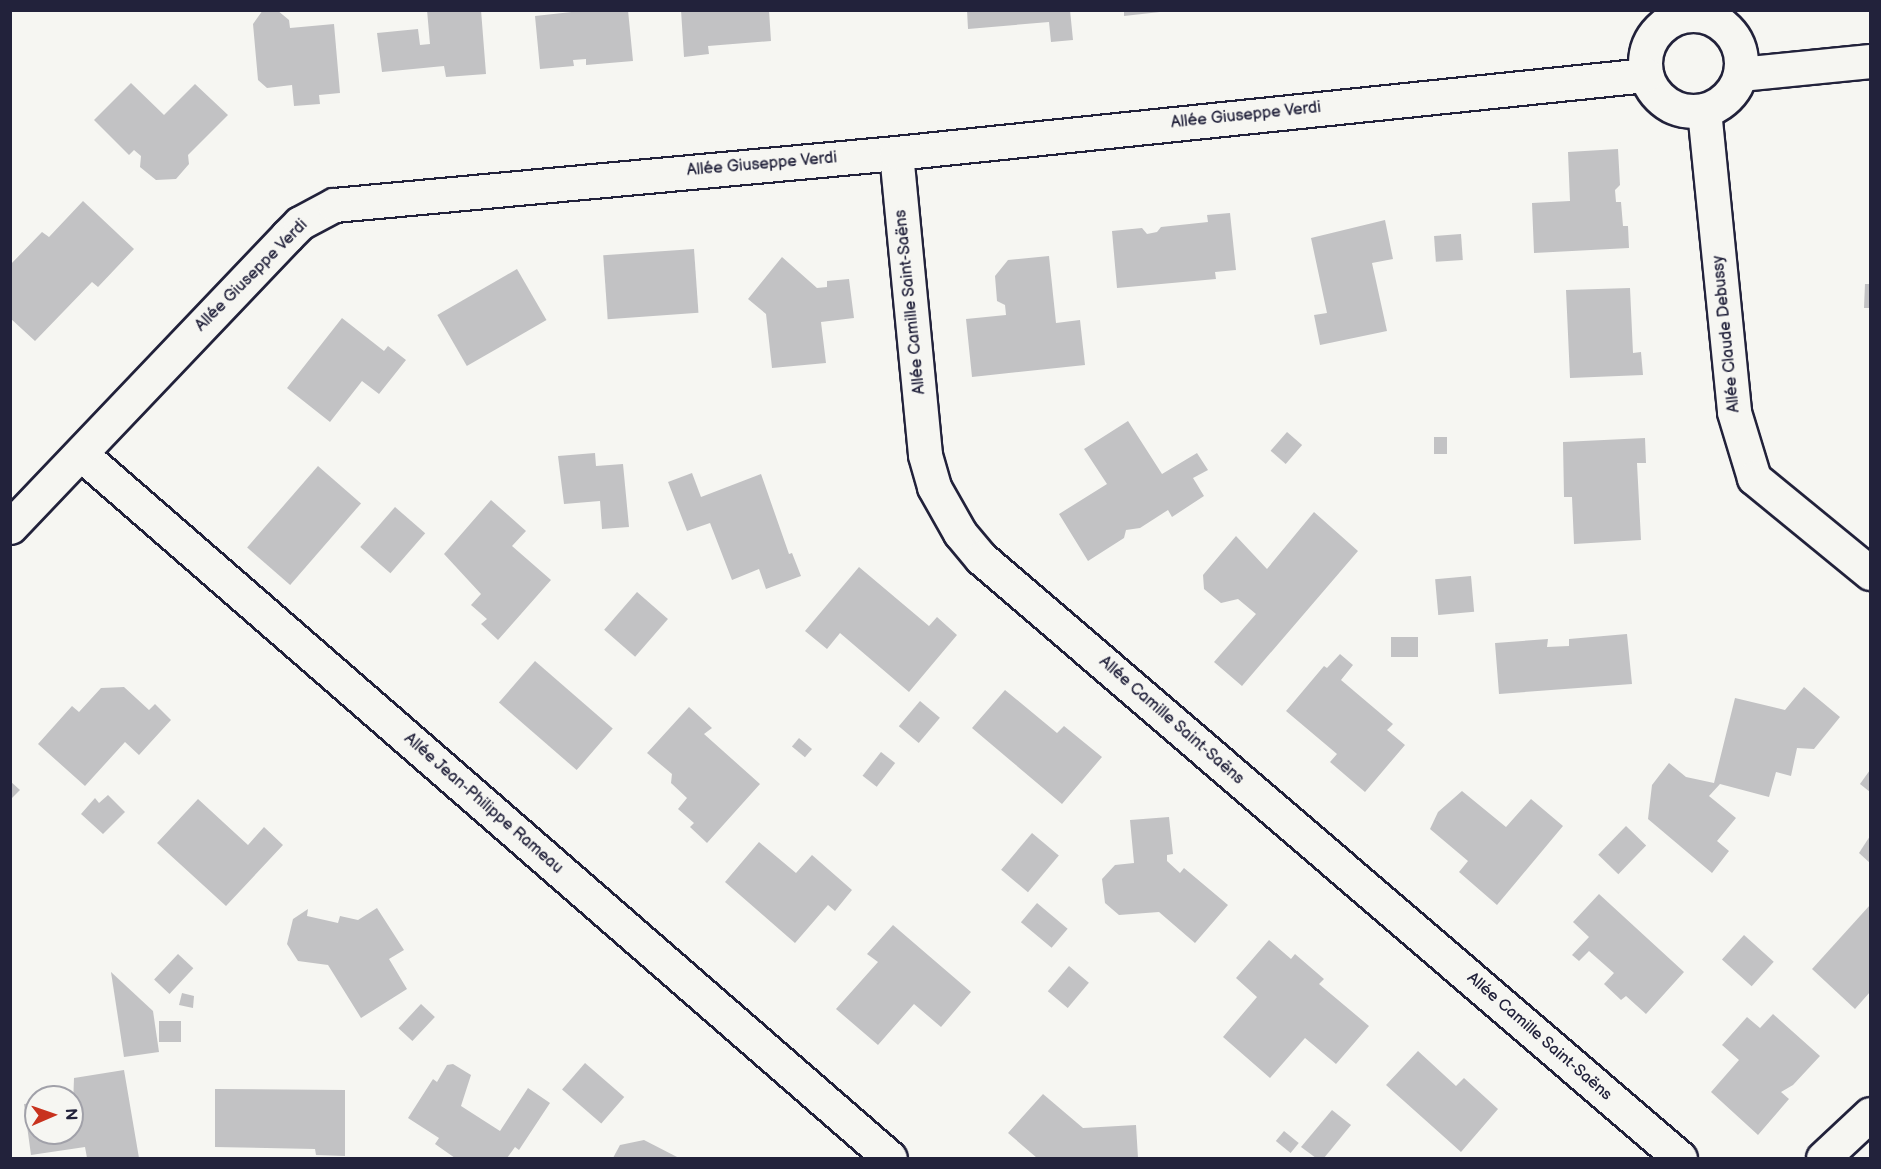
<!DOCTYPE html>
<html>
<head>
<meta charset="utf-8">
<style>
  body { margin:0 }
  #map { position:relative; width:1881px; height:1169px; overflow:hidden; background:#f6f6f2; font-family:"Balsamiq Sans",sans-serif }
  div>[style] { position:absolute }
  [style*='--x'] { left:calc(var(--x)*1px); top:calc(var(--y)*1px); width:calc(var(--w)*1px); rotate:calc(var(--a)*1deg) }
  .building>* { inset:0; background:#c2c2c4; transform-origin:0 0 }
  .roads { filter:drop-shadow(2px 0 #22223b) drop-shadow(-2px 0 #22223b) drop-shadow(0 2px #22223b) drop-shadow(0 -2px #22223b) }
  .minor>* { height:33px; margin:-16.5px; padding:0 16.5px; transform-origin:16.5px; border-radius:16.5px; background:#f6f6f2 }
  .minor>.ring { margin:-16.5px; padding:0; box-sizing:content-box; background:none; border:33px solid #f6f6f2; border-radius:50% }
  span { translate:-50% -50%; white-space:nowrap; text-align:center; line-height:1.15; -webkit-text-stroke:4.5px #f6f6f2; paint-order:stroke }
  .street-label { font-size:16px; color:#22223b }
  .frame { position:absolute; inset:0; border:12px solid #22223b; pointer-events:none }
  .north { position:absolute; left:24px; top:1085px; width:60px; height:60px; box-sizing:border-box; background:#f6f6f2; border:2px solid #a1a1a9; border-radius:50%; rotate:88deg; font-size:16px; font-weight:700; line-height:24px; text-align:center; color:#22223b }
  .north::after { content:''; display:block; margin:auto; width:21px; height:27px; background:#c8321e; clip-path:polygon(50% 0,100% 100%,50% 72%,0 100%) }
</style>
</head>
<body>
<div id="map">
  <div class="building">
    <div style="clip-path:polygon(263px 10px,277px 10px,289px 20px,290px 28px,334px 24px,340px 93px,319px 95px,320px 104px,294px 106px,292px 85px,267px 88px,258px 80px,253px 24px)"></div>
    <div style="clip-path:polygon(427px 10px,481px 10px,486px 74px,446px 77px,444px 66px,382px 72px,377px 33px,418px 29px,420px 45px,430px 44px)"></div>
    <div style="clip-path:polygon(590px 10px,628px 10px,633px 61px,586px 65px,586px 59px,573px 60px,574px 66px,540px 69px,535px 16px)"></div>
    <div style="clip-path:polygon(681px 10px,769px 10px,771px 41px,708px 46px,709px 54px,684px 57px)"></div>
    <div style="clip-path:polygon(967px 10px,1070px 10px,1073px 40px,1051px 42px,1049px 22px,968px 29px)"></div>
    <div style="clip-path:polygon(1124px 10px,1160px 10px,1160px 12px,1124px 16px)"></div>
    <div style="clip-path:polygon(131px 83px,164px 115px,195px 84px,228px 115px,188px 155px,189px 164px,176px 179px,156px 180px,140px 167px,141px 156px,134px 150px,129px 155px,94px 120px)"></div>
    <div style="clip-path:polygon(1618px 149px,1620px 185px,1615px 190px,1616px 202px,1621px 202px,1623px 226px,1628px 226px,1629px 248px,1534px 253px,1532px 203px,1570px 201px,1568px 152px)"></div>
    <div style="clip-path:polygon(83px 201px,134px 249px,98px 287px,92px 282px,35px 341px,10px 318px,10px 265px,42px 232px,49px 237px)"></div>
    <div style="clip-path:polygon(1230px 213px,1236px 270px,1215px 272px,1216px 279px,1117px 288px,1112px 231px,1142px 228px,1147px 234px,1157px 232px,1161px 227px,1208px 222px,1207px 215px)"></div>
    <div style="clip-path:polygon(1385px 220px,1393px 259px,1372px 263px,1387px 331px,1320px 345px,1314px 315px,1327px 313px,1311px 238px)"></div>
    <div style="left:1461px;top:234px;width:26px;height:27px;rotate:86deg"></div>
    <div style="left:694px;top:249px;width:64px;height:91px;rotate:86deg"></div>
    <div style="clip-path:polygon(1049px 256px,1056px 323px,1080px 320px,1085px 365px,972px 377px,966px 319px,1006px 315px,1005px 305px,997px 301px,995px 276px,1008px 260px)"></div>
    <div style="clip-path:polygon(782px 257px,817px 288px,827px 287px,827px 281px,849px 279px,854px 318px,821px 322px,826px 363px,772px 368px,766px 314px,748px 299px)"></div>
    <div style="left:517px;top:269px;width:59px;height:92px;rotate:60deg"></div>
    <div style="clip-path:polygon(1865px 284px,1870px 284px,1870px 308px,1864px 308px)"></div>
    <div style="clip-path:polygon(1630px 288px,1633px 353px,1641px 352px,1643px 375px,1570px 378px,1566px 290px)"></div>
    <div style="clip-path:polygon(342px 318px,384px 351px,388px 346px,406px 360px,379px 394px,362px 381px,330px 422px,287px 388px)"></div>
    <div style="clip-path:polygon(1128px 421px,1162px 474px,1197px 453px,1208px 470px,1193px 478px,1204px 496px,1172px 517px,1168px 510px,1140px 528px,1126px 530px,1124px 538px,1088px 561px,1059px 514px,1107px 484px,1084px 449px)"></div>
    <div style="left:1287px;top:432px;width:20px;height:25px;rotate:41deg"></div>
    <div style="left:1434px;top:437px;width:13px;height:17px"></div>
    <div style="clip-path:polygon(1645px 438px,1646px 463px,1637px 463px,1641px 540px,1574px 544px,1572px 497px,1564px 497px,1563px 442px)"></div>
    <div style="clip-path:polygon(595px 453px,596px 466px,623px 464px,629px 527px,602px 529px,600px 501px,564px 504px,558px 456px)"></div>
    <div style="left:318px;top:466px;width:57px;height:108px;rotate:41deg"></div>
    <div style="clip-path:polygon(692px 473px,701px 497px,761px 474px,789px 554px,792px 553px,801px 576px,766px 589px,759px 569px,732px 580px,710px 523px,687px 531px,668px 482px)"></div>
    <div style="clip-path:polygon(491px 500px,526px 531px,512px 546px,551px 580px,498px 640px,481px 624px,487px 619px,471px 605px,481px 594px,444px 554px)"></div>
    <div style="left:395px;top:507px;width:40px;height:53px;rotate:41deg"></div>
    <div style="clip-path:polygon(1314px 512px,1358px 551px,1242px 686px,1214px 662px,1256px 614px,1238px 599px,1221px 603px,1204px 589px,1203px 575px,1236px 536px,1267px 569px)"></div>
    <div style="clip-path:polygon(859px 567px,929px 626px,937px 617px,957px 635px,909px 692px,840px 633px,827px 649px,805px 631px)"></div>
    <div style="left:1471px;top:576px;width:36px;height:36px;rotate:85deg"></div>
    <div style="left:637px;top:592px;width:41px;height:50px;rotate:41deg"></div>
    <div style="clip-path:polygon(1627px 634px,1632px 684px,1499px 694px,1495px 643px,1548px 639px,1547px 647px,1569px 646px,1569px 639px)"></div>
    <div style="left:1391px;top:637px;width:27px;height:20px"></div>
    <div style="clip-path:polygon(1340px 654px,1353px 665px,1341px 680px,1393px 724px,1387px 730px,1405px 745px,1365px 792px,1330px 762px,1337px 754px,1286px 711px,1324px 666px,1327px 668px)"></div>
    <div style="left:535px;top:661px;width:103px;height:55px;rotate:41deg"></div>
    <div style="clip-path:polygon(124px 687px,149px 710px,155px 704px,171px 720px,139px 755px,125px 742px,85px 786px,38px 744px,72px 706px,79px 712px,101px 688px)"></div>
    <div style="clip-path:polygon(1804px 687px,1840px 717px,1814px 749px,1797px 748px,1791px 776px,1776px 772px,1769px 797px,1720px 784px,1709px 796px,1736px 818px,1717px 841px,1729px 851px,1712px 873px,1648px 819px,1652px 785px,1669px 763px,1686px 777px,1714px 783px,1735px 698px,1785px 710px)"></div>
    <div style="clip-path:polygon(1005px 690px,1057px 733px,1064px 726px,1102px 757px,1062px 804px,972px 728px)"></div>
    <div style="left:920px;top:701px;width:26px;height:33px;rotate:40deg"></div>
    <div style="clip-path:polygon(689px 707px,712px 728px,704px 734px,760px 784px,707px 843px,690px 827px,694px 823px,678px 809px,687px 798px,671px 783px,672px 774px,647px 753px)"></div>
    <div style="left:799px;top:738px;width:17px;height:11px;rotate:40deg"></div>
    <div style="left:881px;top:752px;width:18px;height:30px;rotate:38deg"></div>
    <div style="clip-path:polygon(1870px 770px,1870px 792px,1860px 784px)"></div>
    <div style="clip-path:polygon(10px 781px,20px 790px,10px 800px)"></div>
    <div style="clip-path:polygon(1462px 791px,1506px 827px,1531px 799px,1563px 826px,1497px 905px,1459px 872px,1468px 861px,1430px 829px,1438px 812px)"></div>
    <div style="clip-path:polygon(108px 795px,125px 812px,103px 834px,81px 814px,95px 798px,99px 803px)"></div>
    <div style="clip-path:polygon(198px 799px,248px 845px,264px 827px,283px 845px,226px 906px,157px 843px)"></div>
    <div style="clip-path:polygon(1169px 817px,1173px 854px,1167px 855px,1167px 861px,1180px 873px,1184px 868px,1228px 905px,1195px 943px,1159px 912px,1119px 915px,1105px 903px,1102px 879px,1115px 865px,1134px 863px,1130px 820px)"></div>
    <div style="left:1626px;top:826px;width:28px;height:40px;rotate:44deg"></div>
    <div style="left:1032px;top:833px;width:35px;height:48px;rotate:40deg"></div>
    <div style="clip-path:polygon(1870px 836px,1870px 863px,1859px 853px)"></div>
    <div style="clip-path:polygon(759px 842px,796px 873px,812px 855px,852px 890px,835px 911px,828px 905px,795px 943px,725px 882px)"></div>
    <div style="clip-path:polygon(1599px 894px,1684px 972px,1646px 1014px,1626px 996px,1621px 1000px,1604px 984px,1614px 973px,1589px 951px,1579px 961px,1572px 955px,1589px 937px,1573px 922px)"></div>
    <div style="left:1037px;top:903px;width:40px;height:25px;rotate:40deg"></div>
    <div style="clip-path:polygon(1870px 905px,1870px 992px,1855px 1009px,1812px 969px)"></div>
    <div style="clip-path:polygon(377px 908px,404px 950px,389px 959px,407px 989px,361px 1018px,328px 965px,298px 961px,287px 944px,293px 919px,308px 909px,307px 916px,338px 923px,340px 916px,358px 920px)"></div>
    <div style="clip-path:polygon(893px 925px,971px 992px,941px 1027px,914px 1004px,878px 1045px,836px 1009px,878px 962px,867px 954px)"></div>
    <div style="left:1744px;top:935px;width:40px;height:33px;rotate:42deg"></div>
    <div style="clip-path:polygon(1269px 940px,1291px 959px,1295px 954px,1324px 979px,1319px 984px,1369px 1026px,1336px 1064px,1305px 1038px,1270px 1078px,1223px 1037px,1257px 997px,1236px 978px)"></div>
    <div style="left:178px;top:954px;width:21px;height:35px;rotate:43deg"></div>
    <div style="left:1069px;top:966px;width:26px;height:33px;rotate:40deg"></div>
    <div style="clip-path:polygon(111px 972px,153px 1011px,159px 1052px,124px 1057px)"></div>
    <div style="clip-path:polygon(182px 993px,194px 996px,193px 1008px,179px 1005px)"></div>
    <div style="left:421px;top:1004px;width:19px;height:33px;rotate:43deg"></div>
    <div style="clip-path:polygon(1773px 1014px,1820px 1056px,1793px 1085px,1781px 1092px,1789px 1099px,1758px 1135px,1711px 1092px,1739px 1060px,1722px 1045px,1747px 1017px,1760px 1028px)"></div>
    <div style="left:181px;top:1021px;width:21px;height:22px;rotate:90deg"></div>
    <div style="clip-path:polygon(1418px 1051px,1456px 1086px,1464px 1078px,1498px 1109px,1461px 1152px,1386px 1085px)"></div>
    <div style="left:585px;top:1063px;width:52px;height:35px;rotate:41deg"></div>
    <div style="clip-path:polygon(453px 1064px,471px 1075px,461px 1106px,500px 1131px,528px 1088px,550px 1103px,519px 1150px,515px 1147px,507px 1158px,455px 1158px,435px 1144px,439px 1138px,408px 1118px,433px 1079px,437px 1082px,447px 1065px)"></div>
    <div style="clip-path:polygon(124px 1070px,139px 1158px,87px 1158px,85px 1147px,31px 1155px,24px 1104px,36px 1103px,36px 1133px,72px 1133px,74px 1078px)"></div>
    <div style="clip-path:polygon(215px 1089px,345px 1090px,345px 1156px,316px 1155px,315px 1149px,215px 1147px)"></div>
    <div style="clip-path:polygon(1043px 1094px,1083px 1128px,1136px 1125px,1138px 1158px,1037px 1158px,1008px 1133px)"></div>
    <div style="clip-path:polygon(1332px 1110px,1351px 1125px,1324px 1158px,1316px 1158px,1301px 1147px)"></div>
    <div style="left:1284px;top:1131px;width:19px;height:13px;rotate:39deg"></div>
    <div style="clip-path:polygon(644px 1140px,679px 1158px,613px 1158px,620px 1145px)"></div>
  </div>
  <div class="roads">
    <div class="minor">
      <div class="ring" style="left:1645px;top:15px;width:63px;height:63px"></div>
      <div style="--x:1740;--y:74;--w:131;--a:-5.7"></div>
      <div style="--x:1704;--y:110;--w:303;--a:84.3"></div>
      <div style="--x:1734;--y:412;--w:69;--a:73.1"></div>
      <div style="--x:1754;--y:478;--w:150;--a:39.3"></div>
      <div style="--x:896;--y:153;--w:303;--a:84.5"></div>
      <div style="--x:925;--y:455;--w:33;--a:74"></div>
      <div style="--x:934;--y:487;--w:53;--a:60.5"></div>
      <div style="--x:960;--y:533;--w:33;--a:50"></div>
      <div style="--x:981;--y:558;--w:921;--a:40.64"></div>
      <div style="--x:81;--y:454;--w:1072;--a:41.03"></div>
      <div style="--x:10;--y:527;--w:402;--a:-46.4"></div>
      <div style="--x:287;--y:236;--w:18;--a:-45"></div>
      <div style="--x:300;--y:223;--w:38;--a:-28"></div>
      <div style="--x:334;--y:205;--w:564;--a:-5.29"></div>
      <div style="--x:896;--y:153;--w:754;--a:-5.94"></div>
      <div style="--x:1823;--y:1158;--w:64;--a:-43.1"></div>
    </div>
  </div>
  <div class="street-label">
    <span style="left:1246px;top:116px;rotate:-6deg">Allée Giuseppe Verdi</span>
    <span style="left:762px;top:165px;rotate:-5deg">Allée Giuseppe Verdi</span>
    <span style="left:252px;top:276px;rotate:-45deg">Allée Giuseppe Verdi</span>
    <span style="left:911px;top:302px;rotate:-96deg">Allée Camille Saint-Saëns</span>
    <span style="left:1727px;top:334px;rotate:-96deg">Allée Claude Debussy</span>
    <span style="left:1171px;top:721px;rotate:41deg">Allée Camille Saint-Saëns</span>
    <span style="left:483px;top:804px;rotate:41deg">Allée Jean-Philippe Rameau</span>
    <span style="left:1539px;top:1037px;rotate:41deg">Allée Camille Saint-Saëns</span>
  </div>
  <div class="frame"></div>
  <div class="north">N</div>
</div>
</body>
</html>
